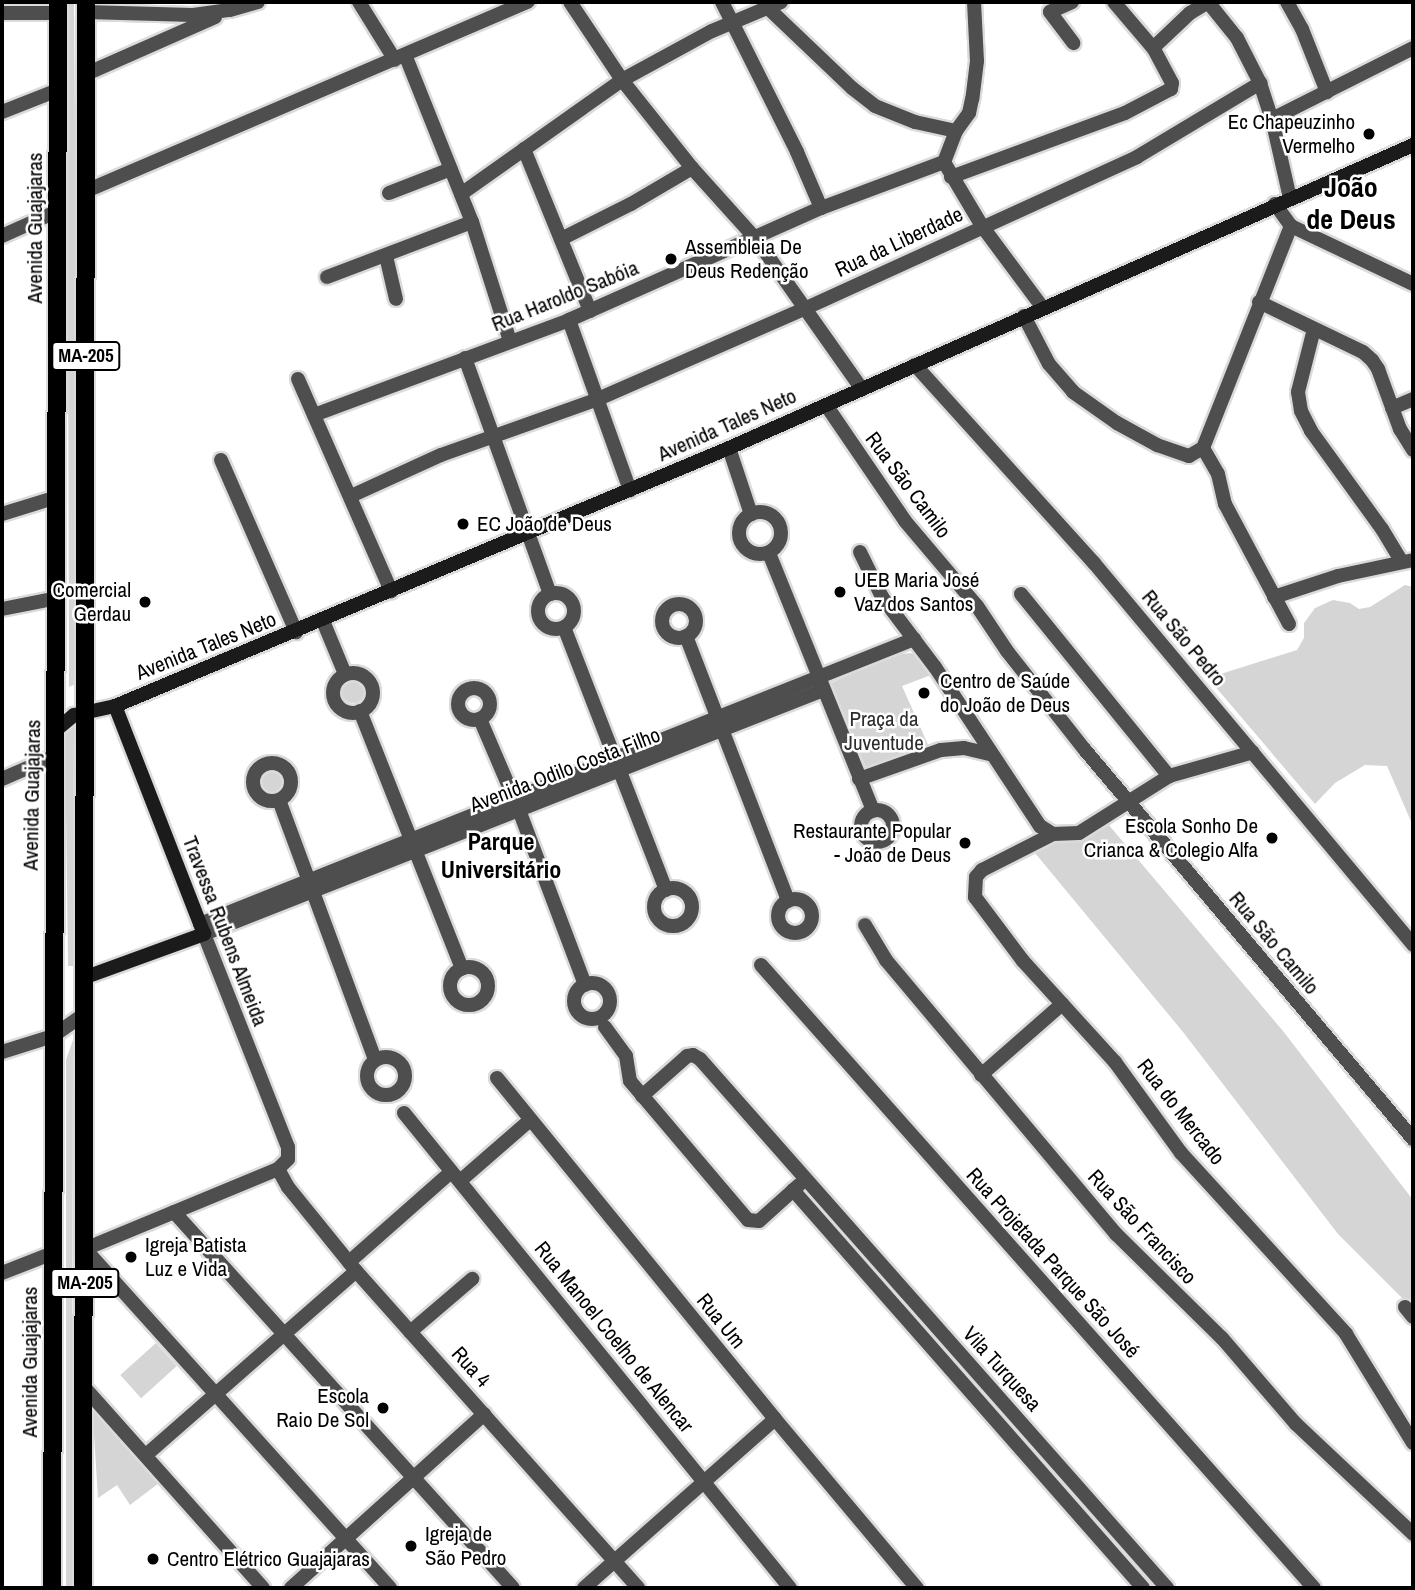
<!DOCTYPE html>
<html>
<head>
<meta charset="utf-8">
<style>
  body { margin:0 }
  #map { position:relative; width:1415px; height:1590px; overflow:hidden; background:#fff; font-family:"Archivo Narrow",sans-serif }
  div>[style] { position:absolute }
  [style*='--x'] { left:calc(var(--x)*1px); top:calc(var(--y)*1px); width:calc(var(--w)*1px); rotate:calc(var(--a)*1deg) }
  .green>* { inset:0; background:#d5d5d5; transform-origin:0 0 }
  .round { border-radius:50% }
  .roads { filter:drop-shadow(2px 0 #dbdbdb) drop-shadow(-2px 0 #dbdbdb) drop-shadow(0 2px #dbdbdb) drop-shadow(0 -2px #dbdbdb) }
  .minor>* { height:14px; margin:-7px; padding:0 7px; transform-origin:7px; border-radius:7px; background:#4e4e4e }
  .minor>.ring { margin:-7px; padding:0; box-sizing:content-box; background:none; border:14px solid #4e4e4e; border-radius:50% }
  .tertiary>* { height:14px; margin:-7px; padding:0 7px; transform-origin:7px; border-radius:7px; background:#4e4e4e }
  .secondary>* { height:14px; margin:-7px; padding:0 7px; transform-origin:7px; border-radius:7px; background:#1b1b1b }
  .primary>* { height:18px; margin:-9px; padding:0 9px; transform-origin:9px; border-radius:9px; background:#000 }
  .dots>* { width:19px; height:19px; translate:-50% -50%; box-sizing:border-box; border:4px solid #fff; border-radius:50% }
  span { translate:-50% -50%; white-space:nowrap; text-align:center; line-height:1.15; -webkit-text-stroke:5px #fff; paint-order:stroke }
  .shield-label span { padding:2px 5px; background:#fff; border:2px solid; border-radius:5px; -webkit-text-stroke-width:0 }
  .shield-label { font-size:19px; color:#000; font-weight:700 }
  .poi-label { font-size:21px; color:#000 }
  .right { translate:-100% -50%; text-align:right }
  .left { translate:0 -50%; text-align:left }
  .street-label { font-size:21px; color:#000 }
  .park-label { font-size:21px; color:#2c2c2c }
  .quarter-label { font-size:24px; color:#000; font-weight:700 }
  .district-label { font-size:28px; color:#000; font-weight:700 }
  .frame { position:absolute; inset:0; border:4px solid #000; pointer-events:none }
</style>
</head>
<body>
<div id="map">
  <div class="green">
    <div style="clip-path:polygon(67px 2px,74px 2px,76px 254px,76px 684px,69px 687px)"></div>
    <div style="clip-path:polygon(1405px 585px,1413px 587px,1413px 826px,1387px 766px,1365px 765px,1335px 783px,1315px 804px,1208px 678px,1297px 650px,1304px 638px,1304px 623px,1315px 608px,1333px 600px,1350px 603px,1359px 609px,1370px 607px)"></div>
    <div style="clip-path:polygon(911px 653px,920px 656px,931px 675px,902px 686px,930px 749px,868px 772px,829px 684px,890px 655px)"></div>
    <div class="round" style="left:341px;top:679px;width:24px;height:24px"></div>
    <div style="clip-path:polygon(74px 723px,73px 966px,68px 966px,65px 731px)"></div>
    <div class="round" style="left:258px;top:768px;width:28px;height:28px"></div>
    <div style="clip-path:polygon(1108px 824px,1283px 1031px,1413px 1200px,1413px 1309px,1338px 1234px,1183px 1032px,1035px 853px,1063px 839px,1085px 837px)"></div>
    <div style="clip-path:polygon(73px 1040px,72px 1588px,66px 1588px,66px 1060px)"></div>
    <div style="left:156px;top:1343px;width:31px;height:48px;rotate:48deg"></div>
    <div style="clip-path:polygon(92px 1403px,159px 1483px,130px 1505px,117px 1485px,98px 1498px)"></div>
  </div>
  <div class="roads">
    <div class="minor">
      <div style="--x:359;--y:2;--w:68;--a:58.2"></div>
      <div style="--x:570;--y:2;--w:94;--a:56.3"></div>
      <div style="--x:622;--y:80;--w:112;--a:51.5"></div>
      <div style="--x:692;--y:168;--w:96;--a:48"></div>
      <div style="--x:756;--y:239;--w:184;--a:54.8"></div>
      <div style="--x:722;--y:2;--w:168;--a:63.4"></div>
      <div style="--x:797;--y:152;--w:61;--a:66.8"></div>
      <div style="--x:974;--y:2;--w:59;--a:87.1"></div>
      <div style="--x:977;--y:61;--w:38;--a:97"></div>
      <div style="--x:972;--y:99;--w:14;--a:102"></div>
      <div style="--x:969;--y:113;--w:22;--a:126"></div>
      <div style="--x:956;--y:131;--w:33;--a:111"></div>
      <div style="--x:944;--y:162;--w:74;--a:59.3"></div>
      <div style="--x:982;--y:226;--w:102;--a:53.4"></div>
      <div style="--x:1072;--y:2;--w:24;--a:156"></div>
      <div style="--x:1050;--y:12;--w:39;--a:53"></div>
      <div style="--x:1208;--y:2;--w:46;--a:51.1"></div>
      <div style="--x:1237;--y:38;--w:51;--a:62.9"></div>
      <div style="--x:1260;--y:83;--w:38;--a:72"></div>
      <div style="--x:1272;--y:119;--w:81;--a:77.2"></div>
      <div style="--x:1287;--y:2;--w:31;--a:61"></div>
      <div style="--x:1302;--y:29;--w:68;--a:68.4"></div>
      <div style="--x:768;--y:8;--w:116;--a:43.6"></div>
      <div style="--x:852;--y:88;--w:29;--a:38"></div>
      <div style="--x:875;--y:106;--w:43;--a:21.8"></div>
      <div style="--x:915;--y:122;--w:42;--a:12.4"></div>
      <div style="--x:86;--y:12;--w:107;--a:1.6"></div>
      <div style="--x:193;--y:15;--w:37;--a:-8"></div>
      <div style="--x:230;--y:10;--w:29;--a:-16"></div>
      <div style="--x:2;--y:13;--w:56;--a:0"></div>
      <div style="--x:1153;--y:48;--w:51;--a:-43.4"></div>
      <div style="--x:1190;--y:13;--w:21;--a:-31"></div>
      <div style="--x:406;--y:57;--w:178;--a:68.2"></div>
      <div style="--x:472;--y:222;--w:125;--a:72.3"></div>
      <div style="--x:86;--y:74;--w:141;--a:-23.8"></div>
      <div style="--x:2;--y:112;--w:60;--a:-21.4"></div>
      <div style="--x:1272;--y:119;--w:158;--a:-26.7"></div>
      <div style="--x:524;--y:149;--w:175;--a:67.8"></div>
      <div style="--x:951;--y:177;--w:185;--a:-20.2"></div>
      <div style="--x:1125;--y:113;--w:52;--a:-27.6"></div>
      <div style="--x:1171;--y:89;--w:6;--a:-81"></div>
      <div style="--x:1172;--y:83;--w:40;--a:-118"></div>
      <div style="--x:1153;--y:48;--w:60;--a:-130.3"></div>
      <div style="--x:86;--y:191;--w:481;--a:-23.2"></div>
      <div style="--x:389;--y:193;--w:66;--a:-21.2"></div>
      <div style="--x:461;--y:194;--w:197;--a:-35.3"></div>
      <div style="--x:622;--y:80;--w:102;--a:-28.6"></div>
      <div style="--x:712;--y:31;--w:75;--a:-22.8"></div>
      <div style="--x:561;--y:239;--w:78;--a:-26.6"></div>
      <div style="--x:631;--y:204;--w:71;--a:-30.5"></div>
      <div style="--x:386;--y:256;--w:44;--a:76.9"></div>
      <div style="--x:327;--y:277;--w:155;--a:-20.8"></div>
      <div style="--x:1259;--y:302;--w:115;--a:25.7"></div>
      <div style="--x:1363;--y:352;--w:12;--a:42"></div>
      <div style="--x:1372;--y:360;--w:11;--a:56"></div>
      <div style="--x:1378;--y:369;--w:64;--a:69.9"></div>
      <div style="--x:1400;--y:429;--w:25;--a:58"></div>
      <div style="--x:1024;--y:316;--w:54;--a:62.5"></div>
      <div style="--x:1049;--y:364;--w:37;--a:49"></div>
      <div style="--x:1073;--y:392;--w:54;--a:35.2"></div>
      <div style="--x:1117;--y:423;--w:46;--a:28.8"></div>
      <div style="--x:1157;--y:445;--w:34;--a:19"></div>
      <div style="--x:1189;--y:456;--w:16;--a:-30"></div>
      <div style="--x:569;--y:320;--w:181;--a:70.3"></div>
      <div style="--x:1314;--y:329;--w:65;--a:104.3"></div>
      <div style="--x:1298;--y:392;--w:19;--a:81"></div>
      <div style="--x:1301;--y:411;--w:22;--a:63"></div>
      <div style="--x:1311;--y:431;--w:121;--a:54.1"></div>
      <div style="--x:1382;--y:529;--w:37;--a:59"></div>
      <div style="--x:465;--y:358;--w:251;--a:70.2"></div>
      <div style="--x:298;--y:379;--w:232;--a:66.3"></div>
      <div style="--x:826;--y:405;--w:140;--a:55.7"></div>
      <div style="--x:905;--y:521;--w:111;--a:49.7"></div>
      <div style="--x:977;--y:606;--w:54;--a:56.3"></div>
      <div style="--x:1007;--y:651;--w:126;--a:51.8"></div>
      <div style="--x:1085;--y:750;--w:509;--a:49.86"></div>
      <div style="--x:1392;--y:408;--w:23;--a:-23"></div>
      <div style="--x:314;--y:415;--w:272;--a:-20.4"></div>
      <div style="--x:569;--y:320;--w:276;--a:-24"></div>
      <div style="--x:821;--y:208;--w:131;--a:-20.5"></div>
      <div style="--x:729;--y:448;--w:70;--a:71.6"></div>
      <div style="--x:1203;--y:448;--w:239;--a:-68.4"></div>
      <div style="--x:1203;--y:448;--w:30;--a:60"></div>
      <div style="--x:1218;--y:474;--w:31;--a:77"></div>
      <div style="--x:1225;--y:504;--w:136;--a:61.9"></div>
      <div style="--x:221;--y:460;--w:188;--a:66.4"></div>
      <div style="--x:351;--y:496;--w:99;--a:-24.5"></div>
      <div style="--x:441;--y:455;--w:167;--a:-19.6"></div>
      <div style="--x:598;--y:399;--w:225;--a:-23.6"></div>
      <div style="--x:804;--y:309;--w:366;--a:-24.5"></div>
      <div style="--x:1137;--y:157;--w:144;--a:-31"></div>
      <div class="ring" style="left:739px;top:512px;width:28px;height:28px"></div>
      <div style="--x:2;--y:514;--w:58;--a:-17.2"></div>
      <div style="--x:860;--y:552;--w:50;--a:63.9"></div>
      <div style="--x:882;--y:597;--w:88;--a:52.9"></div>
      <div style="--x:935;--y:667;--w:191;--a:56.6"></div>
      <div style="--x:1040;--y:826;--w:15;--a:32"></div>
      <div style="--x:1053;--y:834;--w:26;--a:-2"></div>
      <div style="--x:1079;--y:833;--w:107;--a:-32.3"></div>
      <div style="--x:1169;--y:776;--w:87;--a:-15.9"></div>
      <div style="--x:769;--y:553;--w:278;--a:68"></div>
      <div class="ring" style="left:538px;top:593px;width:22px;height:22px"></div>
      <div style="--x:1021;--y:594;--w:235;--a:50.9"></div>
      <div style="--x:1274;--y:597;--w:67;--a:-18.2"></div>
      <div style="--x:1338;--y:576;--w:77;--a:-12"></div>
      <div class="ring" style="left:662px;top:604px;width:20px;height:20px"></div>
      <div style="--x:2;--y:609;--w:56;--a:-11.3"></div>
      <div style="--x:323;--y:621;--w:57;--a:67.5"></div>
      <div style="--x:564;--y:627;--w:282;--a:68.8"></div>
      <div style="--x:686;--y:636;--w:284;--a:68.9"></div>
      <div class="ring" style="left:333px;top:673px;width:26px;height:26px"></div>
      <div class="ring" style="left:458px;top:688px;width:18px;height:18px"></div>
      <div style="--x:360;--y:711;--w:277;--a:68.4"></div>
      <div style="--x:480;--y:719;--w:99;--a:66.8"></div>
      <div style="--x:519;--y:810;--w:187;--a:69.3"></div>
      <div class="ring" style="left:253px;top:763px;width:24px;height:24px"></div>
      <div style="--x:859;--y:779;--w:87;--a:-19.5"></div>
      <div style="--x:941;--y:750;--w:23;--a:-5"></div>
      <div style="--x:964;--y:748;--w:27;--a:13"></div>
      <div style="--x:279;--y:800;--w:277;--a:69.7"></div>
      <div class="ring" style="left:861px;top:810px;width:18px;height:18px"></div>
      <div style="--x:1053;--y:834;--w:80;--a:153.1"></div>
      <div style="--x:982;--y:870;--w:9;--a:131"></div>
      <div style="--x:976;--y:877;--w:20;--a:93"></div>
      <div style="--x:975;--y:897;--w:80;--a:53.1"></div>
      <div style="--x:1023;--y:961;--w:137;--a:47.7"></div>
      <div style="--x:1115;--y:1062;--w:112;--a:54"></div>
      <div style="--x:1181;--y:1153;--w:245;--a:47.6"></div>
      <div style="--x:1346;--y:1334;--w:128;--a:58.4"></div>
      <div class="ring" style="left:654px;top:888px;width:24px;height:24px"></div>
      <div class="ring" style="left:778px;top:899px;width:20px;height:20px"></div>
      <div style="--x:200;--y:924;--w:769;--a:-21.76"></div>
      <div style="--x:865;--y:925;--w:41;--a:59"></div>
      <div style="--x:886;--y:960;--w:358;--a:50"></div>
      <div style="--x:1116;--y:1234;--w:148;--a:44.5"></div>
      <div style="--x:1222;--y:1338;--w:113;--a:49.3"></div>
      <div style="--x:1296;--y:1424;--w:161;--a:43.2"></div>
      <div style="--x:204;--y:934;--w:665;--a:-21.51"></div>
      <div style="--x:761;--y:965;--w:833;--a:48.41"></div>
      <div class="ring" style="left:450px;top:967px;width:24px;height:24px"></div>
      <div class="ring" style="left:574px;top:983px;width:22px;height:22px"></div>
      <div style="--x:605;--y:1027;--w:36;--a:54"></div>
      <div style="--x:626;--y:1056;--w:25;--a:81"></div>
      <div style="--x:630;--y:1081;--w:182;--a:49.7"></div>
      <div style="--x:748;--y:1220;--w:11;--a:5"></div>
      <div style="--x:759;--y:1221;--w:54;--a:-42"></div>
      <div class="ring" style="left:367px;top:1057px;width:24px;height:24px"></div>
      <div style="--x:981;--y:1075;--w:108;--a:-41.2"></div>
      <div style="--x:497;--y:1078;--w:440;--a:50.8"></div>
      <div style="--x:775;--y:1419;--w:221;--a:50"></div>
      <div style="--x:642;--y:1096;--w:60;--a:-41.6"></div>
      <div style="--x:687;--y:1056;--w:6;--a:-9"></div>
      <div style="--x:693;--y:1055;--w:8;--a:30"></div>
      <div style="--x:700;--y:1059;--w:706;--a:48.56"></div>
      <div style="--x:404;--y:1113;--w:612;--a:50.9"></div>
      <div style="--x:278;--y:1169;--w:209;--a:157.5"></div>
      <div style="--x:85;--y:1249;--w:456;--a:48"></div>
      <div style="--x:460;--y:1181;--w:91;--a:-41"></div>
      <div style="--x:793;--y:1190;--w:530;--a:48.67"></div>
      <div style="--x:174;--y:1212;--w:506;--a:47.96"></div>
      <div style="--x:349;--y:1262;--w:136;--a:-41.4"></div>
      <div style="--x:2;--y:1273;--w:55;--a:-21.4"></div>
      <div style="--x:1405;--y:1307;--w:13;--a:51"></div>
      <div style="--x:410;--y:1332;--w:82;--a:-40.5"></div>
      <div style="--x:84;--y:1387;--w:269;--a:48.3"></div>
      <div style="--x:146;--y:1455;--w:279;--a:-41.2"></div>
      <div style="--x:291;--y:1588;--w:260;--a:-42"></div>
      <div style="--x:584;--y:1588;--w:255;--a:-41.5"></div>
    </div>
    <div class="tertiary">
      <div style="--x:1275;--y:204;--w:27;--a:54"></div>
      <div style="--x:1291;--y:226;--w:135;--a:25.4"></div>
      <div style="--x:2;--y:236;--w:61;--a:-24.1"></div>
      <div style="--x:915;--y:365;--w:267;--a:47.9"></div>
      <div style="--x:1094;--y:563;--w:498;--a:50.1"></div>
      <div style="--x:2;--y:779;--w:58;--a:-23.5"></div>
      <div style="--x:204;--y:934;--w:229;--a:68.5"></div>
      <div style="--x:288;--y:1147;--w:12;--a:90"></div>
      <div style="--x:288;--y:1159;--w:14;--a:135"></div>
      <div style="--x:278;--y:1169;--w:21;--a:61"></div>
      <div style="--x:288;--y:1187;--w:108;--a:51"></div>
      <div style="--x:356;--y:1271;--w:424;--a:48.3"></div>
      <div style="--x:2;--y:1052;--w:53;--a:-17.4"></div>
      <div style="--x:53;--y:1036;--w:40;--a:-34.9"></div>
    </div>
    <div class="secondary">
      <div style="--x:55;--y:731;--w:25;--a:-40"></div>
      <div style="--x:74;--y:715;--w:42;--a:-12.4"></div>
      <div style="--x:115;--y:706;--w:666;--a:-22.79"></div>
      <div style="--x:729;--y:448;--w:748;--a:-23.89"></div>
      <div style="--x:86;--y:977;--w:126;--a:-20"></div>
      <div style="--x:204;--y:934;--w:245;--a:-111.3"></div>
    </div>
    <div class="primary">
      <div style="--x:52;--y:1588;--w:1586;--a:-89.78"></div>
      <div style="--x:83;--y:1588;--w:1586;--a:-89.89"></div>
    </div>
  </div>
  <div class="dots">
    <div style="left:1369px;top:134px;background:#000"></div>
    <div style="left:671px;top:259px;background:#000"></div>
    <div style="left:463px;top:524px;background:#000"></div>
    <div style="left:840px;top:592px;background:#000"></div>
    <div style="left:145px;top:602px;background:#000"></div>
    <div style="left:924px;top:693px;background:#000"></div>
    <div style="left:1272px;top:838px;background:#000"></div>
    <div style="left:965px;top:843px;background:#000"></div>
    <div style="left:131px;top:1257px;background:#000"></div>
    <div style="left:383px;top:1408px;background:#000"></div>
    <div style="left:411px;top:1546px;background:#000"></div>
    <div style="left:153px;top:1559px;background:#000"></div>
  </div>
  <div class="shield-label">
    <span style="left:86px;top:356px">MA-205</span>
    <span style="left:85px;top:1283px">MA-205</span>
  </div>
  <div class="poi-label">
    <span class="right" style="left:1355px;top:134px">Ec Chapeuzinho<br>Vermelho</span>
    <span class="left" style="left:685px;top:259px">Assembleia De<br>Deus Redenção</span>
    <span class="left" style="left:477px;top:524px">EC João de Deus</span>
    <span class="left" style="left:854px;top:592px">UEB Maria José<br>Vaz dos Santos</span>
    <span class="right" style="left:131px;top:602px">Comercial<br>Gerdau</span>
    <span class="left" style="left:940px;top:693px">Centro de Saúde<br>do João de Deus</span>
    <span class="right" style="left:1258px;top:838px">Escola Sonho De<br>Crianca &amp; Colegio Alfa</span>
    <span class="right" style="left:951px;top:843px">Restaurante Popular<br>- João de Deus</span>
    <span class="left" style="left:145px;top:1257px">Igreja Batista<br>Luz e Vida</span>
    <span class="right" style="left:369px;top:1408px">Escola<br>Raio De Sol</span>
    <span class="left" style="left:425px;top:1546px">Igreja de<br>São Pedro</span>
    <span class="left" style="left:167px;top:1559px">Centro Elétrico Guajajaras</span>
  </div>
  <div class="street-label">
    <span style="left:35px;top:228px;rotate:-90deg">Avenida Guajajaras</span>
    <span style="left:899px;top:242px;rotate:-25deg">Rua da Liberdade</span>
    <span style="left:565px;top:296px;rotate:-22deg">Rua Haroldo Sabóia</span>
    <span style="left:727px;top:425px;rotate:-24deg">Avenida Tales Neto</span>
    <span style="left:908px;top:485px;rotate:53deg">Rua São Camilo</span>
    <span style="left:1184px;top:638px;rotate:50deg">Rua São Pedro</span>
    <span style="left:206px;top:646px;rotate:-22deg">Avenida Tales Neto</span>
    <span style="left:565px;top:770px;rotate:-21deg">Avenida Odilo Costa Filho</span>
    <span style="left:32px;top:795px;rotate:-89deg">Avenida Guajajaras</span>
    <span style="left:225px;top:931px;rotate:69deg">Travessa Rubens Almeida</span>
    <span style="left:1274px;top:943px;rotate:50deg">Rua São Camilo</span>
    <span style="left:1181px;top:1112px;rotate:52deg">Rua do Mercado</span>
    <span style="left:1142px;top:1227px;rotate:47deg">Rua São Francisco</span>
    <span style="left:1053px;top:1263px;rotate:48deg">Rua Projetada Parque São José</span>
    <span style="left:721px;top:1321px;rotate:51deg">Rua Um</span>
    <span style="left:614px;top:1337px;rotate:51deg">Rua Manoel Coelho de Alencar</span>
    <span style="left:30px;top:1362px;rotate:-90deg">Avenida Guajajaras</span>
    <span style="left:471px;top:1367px;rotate:48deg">Rua 4</span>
    <span style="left:1002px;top:1369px;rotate:48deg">Vila Turquesa</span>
  </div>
  <div class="park-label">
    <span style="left:884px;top:731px">Praça da<br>Juventude</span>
  </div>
  <div class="quarter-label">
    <span style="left:501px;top:856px">Parque<br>Universitário</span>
  </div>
  <div class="district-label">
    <span style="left:1351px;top:203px">João<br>de Deus</span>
  </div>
  <div class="frame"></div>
</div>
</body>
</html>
